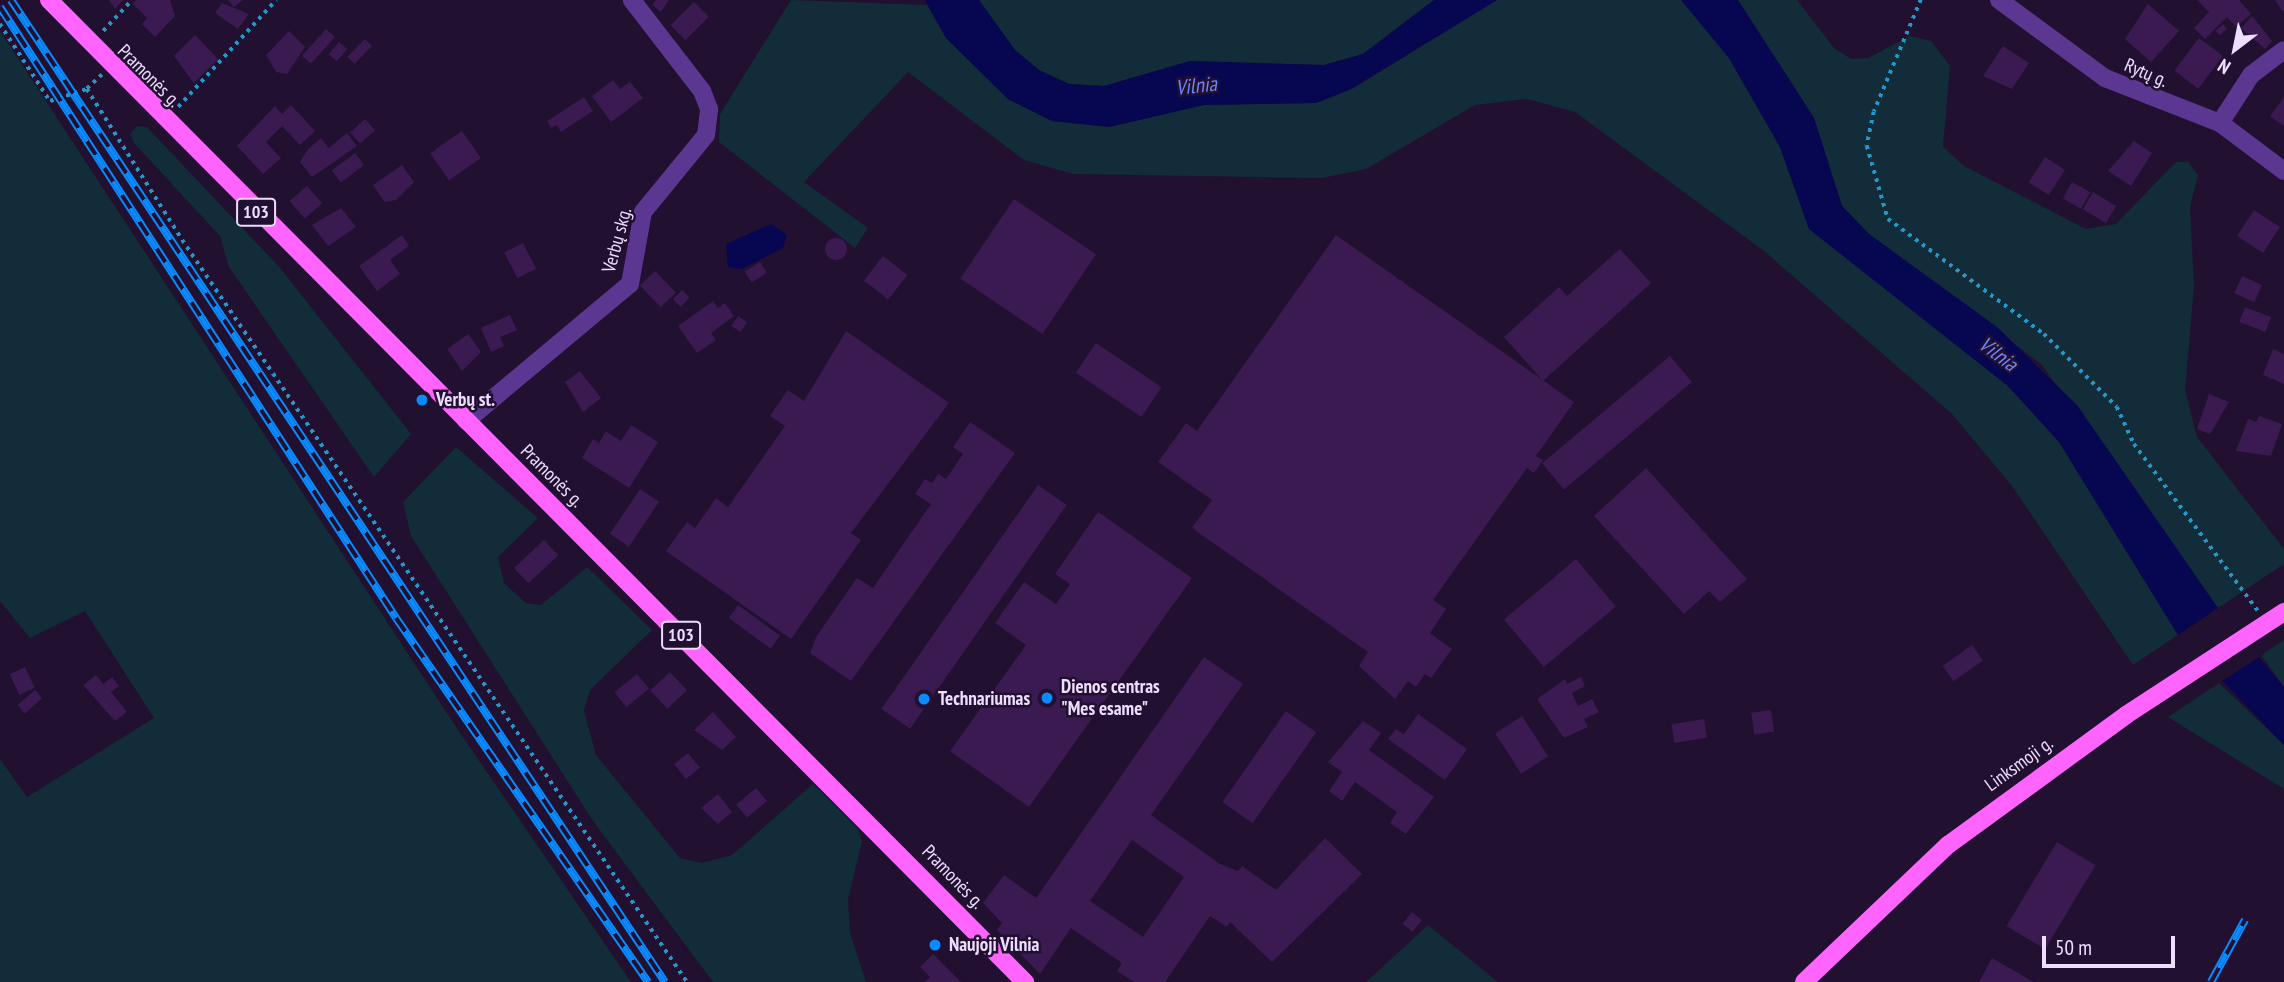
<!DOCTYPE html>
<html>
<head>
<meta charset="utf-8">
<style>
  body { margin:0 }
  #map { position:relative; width:2284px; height:982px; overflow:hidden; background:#21102f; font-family:"PT Sans Narrow",sans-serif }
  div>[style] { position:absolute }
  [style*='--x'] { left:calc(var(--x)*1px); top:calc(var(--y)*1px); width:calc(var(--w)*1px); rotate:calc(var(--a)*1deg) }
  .green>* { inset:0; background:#122c39 }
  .water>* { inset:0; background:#070751 }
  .pier>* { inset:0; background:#21102f }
  .building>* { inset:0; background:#3a1a51; transform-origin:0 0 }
  .round { border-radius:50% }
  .path>* { height:3.5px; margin-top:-1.75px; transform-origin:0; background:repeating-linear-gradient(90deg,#2797c9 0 3.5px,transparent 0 8.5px) }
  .minor>* { height:18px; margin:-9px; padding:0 9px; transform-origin:9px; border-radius:9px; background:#5c3791 }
  .major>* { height:18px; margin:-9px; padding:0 9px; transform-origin:9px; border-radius:9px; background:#ff64ff }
  .rail>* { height:8px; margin-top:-4px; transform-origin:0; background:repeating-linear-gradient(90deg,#21102f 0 16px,#098bff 0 32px); box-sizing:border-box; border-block:2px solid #098bff }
  .major-bridge>* { height:18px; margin:-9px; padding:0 9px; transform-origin:9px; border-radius:9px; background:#ff64ff }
  .dots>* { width:19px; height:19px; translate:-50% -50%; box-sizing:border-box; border:4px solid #21102f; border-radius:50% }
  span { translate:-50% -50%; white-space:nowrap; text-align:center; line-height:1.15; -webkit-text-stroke:5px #21102f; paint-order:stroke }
  .shield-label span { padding:2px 5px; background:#21102f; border:2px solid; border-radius:5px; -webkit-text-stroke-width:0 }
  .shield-label { font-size:18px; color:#edf; font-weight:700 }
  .street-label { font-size:19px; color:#edf }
  .poi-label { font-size:19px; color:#edf; font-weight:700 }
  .left { translate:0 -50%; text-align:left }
  .water-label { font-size:21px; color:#6b84ff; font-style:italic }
  .north { position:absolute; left:2200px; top:14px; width:70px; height:70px; -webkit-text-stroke:5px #21102f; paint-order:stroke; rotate:212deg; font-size:19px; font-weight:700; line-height:28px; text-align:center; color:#edf }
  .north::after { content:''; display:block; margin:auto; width:24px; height:32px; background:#edf; clip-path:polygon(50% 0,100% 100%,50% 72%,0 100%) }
  .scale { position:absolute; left:2042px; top:936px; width:133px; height:32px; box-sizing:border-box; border:4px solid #edf; border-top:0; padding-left:9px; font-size:21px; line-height:24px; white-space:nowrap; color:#edf; -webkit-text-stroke:5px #21102f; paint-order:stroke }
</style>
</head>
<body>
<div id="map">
  <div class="green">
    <div style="clip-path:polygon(791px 0,927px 5px,946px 38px,1008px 99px,1052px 121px,1109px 127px,1204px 105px,1316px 103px,1352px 89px,1497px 0,1681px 0,1729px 58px,1780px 147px,1809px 229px,2008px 386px,2059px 442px,2178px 635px,2133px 665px,2012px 486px,1952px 414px,1764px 251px,1575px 112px,1527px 99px,1475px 105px,1366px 169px,1322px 178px,1073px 174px,1024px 160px,908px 72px,804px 182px,868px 228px,855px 248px,719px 142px,720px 114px)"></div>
    <div style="clip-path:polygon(979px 0,1434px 0,1363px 54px,1324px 65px,1190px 61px,1104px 86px,1069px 84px,1039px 70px,1015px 50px)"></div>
    <div style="clip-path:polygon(1738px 0,1797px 0,1834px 48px,1851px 59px,1868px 58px,1910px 36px,1931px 41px,1950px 66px,1943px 147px,1964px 166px,2086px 229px,2116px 224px,2176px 162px,2188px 162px,2198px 175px,2190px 207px,2194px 287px,2185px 390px,2197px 437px,2284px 549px,2284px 564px,2218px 608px,2041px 364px,1869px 234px,1842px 206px,1814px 118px)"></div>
    <div style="clip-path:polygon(0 31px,456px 727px,631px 982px,0 982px,0 759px,27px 797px,154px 718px,85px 611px,30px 638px,0 601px)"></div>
    <div style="clip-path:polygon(137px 126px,147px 127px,281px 269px,411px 434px,374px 477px,229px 267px,220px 236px,134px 143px,130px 134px)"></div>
    <div style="clip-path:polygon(456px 447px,538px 518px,498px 557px,504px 583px,526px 603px,541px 605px,587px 567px,652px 630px,590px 690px,584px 711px,596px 755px,680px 858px,702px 863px,732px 855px,813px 784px,858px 829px,862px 842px,848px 899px,850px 933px,866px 982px,713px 982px,593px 821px,411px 536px,403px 502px)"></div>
    <div style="clip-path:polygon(2284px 640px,2284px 687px,2261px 655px)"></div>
    <div style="clip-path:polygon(2219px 683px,2284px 745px,2284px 789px,2168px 717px)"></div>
    <div style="clip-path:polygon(1428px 925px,1498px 982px,1366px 982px)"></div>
  </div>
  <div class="water">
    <div style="clip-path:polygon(925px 0,979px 0,1015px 50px,1039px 70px,1069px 84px,1104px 86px,1190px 61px,1324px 65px,1363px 54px,1434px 0,1497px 0,1351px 89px,1316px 103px,1204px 105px,1109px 127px,1052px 121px,1008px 99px,946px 38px)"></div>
    <div style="clip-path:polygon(1681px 0,1738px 0,1814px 118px,1842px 206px,1869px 234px,1997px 327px,2077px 405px,2218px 608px,2284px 687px,2284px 745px,2178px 635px,2059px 442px,2008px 386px,1809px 229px,1780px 147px,1729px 58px)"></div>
    <div style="clip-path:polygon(771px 224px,787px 235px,783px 248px,742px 269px,728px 267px,726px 244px)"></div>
  </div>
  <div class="pier">
    <div style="clip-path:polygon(2221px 606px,2264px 654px,2216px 685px,2175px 637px)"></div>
  </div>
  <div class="building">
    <div style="clip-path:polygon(109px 0,123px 0,115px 9px)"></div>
    <div style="clip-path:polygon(136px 0,170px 0,175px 16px,155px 37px,142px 24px,147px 18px,133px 4px)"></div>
    <div style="clip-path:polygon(228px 0,243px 0,234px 7px)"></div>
    <div style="clip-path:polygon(656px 0,669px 0,661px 12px,652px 5px)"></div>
    <div style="clip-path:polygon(2197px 0,2239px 0,2251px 14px,2236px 27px,2227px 17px,2205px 39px,2194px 28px,2209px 12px)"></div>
    <div style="clip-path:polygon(2275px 0,2284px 0,2284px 10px,2282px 11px)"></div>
    <div style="left:694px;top:2px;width:21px;height:33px;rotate:45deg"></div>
    <div style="clip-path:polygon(222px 3px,249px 14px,238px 29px,215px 13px)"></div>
    <div style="clip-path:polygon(2148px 4px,2179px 31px,2151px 62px,2125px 39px)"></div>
    <div style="clip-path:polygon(2252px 16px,2272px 41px,2265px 49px,2241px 28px)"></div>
    <div style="clip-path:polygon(2223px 24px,2227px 29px,2220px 35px,2215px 31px)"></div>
    <div style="left:326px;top:29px;width:12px;height:36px;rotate:42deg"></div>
    <div style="clip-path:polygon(289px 31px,305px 47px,287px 74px,276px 72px,266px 55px)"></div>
    <div style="clip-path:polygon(195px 35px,218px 59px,194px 83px,174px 56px)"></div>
    <div style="left:2199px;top:38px;width:30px;height:41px;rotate:37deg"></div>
    <div style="left:365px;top:39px;width:10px;height:25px;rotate:45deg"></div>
    <div style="left:339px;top:42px;width:11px;height:16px;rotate:41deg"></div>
    <div style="clip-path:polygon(2003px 46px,2029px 63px,2012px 89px,1983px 76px)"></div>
    <div style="clip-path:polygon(613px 80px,620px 89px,630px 82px,643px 98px,611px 122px,592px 96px)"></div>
    <div style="clip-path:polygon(584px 97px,593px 111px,561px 132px,557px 125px,551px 128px,547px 121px)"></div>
    <div style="clip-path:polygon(2284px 97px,2284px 126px,2270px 116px)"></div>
    <div style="clip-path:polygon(291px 105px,315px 131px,300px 145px,282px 126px,266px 142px,281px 158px,263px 174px,237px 146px,275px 106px,282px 114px)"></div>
    <div style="left:365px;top:119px;width:15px;height:20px;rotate:48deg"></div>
    <div style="left:462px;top:131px;width:33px;height:39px;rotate:55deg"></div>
    <div style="clip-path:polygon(347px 133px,357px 146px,312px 177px,300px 162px,308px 149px,321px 138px,329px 148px)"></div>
    <div style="clip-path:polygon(2134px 141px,2152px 153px,2131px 186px,2108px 171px)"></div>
    <div style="left:355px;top:153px;width:15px;height:29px;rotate:53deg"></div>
    <div style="left:2045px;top:157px;width:24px;height:30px;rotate:33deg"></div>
    <div style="clip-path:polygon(402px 165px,414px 182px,396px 200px,385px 202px,373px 185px)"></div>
    <div style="left:2072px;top:182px;width:21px;height:19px;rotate:29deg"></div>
    <div style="left:307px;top:186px;width:23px;height:23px;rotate:49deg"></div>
    <div style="left:2093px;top:192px;width:27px;height:20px;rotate:31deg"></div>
    <div style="left:1014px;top:199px;width:99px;height:96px;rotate:34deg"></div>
    <div style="clip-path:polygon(341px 208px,356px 227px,328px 246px,312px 225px)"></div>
    <div style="left:2254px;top:210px;width:31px;height:31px;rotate:33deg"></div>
    <div style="clip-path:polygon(402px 235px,409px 246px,390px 260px,400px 274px,377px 291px,359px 266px)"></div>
    <div style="clip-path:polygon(1336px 235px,1574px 402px,1536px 456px,1543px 460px,1534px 473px,1527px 468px,1433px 600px,1446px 609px,1430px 633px,1452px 649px,1431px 678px,1425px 674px,1416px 687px,1408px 681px,1395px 699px,1359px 666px,1368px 652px,1192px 528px,1212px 500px,1158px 462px,1186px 423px,1197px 431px)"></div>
    <div class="round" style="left:825px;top:238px;width:22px;height:22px"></div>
    <div style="left:523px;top:243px;width:29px;height:21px;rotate:63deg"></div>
    <div style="clip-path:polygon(1620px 249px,1651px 283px,1543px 381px,1504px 337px,1559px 287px,1567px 296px)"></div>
    <div style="left:883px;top:256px;width:31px;height:31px;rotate:38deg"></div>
    <div style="left:760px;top:262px;width:13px;height:18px;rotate:58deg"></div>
    <div style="left:655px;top:271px;width:30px;height:21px;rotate:46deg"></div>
    <div style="left:2242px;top:276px;width:22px;height:19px;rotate:24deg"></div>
    <div style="left:682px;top:290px;width:11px;height:13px;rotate:45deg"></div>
    <div style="clip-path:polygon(713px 301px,718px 308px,725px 303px,734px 316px,711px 333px,716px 340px,697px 353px,678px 326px)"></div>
    <div style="left:2245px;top:307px;width:28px;height:16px;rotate:21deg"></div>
    <div style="clip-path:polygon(510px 315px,517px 330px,500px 337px,504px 346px,491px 352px,481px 328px)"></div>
    <div style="left:738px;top:316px;width:11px;height:12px;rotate:34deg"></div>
    <div style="clip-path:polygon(846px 331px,949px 403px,851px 533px,861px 540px,791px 639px,666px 551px,687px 522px,695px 528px,716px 498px,728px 507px,785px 426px,770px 416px,788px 390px,804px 401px)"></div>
    <div style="clip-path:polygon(468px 334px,481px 352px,462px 371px,447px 349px)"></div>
    <div style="left:1096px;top:343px;width:79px;height:36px;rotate:34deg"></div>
    <div style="clip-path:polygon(2273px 349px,2284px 354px,2284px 384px,2263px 375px)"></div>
    <div style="left:1670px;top:356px;width:34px;height:167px;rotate:50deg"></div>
    <div style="clip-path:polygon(580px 371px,601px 398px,583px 412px,565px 382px)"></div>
    <div style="clip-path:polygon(2209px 394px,2229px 402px,2210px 434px,2197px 429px)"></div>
    <div style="clip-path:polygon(2259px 416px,2282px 424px,2271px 456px,2236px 451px,2248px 419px,2256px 422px)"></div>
    <div style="clip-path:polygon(970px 422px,1015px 453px,851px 681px,810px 653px,816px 637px,857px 578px,873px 588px,931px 504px,915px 494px,925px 479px,932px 483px,938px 474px,946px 479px,963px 454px,953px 447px)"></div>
    <div style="clip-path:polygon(631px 425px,658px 442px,629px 488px,582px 458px,593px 439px,599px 443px,606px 431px,621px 441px)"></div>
    <div style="clip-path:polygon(1646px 468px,1747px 579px,1720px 602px,1709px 591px,1684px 614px,1594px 516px)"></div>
    <div style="left:1038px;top:485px;width:35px;height:273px;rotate:35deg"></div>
    <div style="left:640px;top:489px;width:23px;height:54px;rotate:34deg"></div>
    <div style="clip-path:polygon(1098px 512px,1192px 578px,1029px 807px,950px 751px,1026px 645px,995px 623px,1024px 582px,1056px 604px,1070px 584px,1055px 574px)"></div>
    <div style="left:544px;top:540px;width:21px;height:41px;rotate:47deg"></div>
    <div style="left:1576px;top:559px;width:62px;height:94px;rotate:50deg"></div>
    <div style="left:738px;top:605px;width:52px;height:16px;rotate:36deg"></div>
    <div style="left:1972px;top:645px;width:19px;height:36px;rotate:55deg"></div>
    <div style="clip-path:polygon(evenodd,1204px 657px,1243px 684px,1151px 815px,1220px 864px,1238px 871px,1242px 866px,1276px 890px,1325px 838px,1362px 874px,1272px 962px,1230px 922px,1227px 927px,1210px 916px,1165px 982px,1134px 982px,1117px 971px,1122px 963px,1071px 928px,1040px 974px,997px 930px,1002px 923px,983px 903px,1004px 875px,1036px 898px,1204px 657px,1132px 840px,1184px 877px,1143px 937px,1090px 901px,1132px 840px)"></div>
    <div style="left:25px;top:667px;width:23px;height:17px;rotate:65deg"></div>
    <div style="left:670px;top:672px;width:25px;height:27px;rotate:47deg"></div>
    <div style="left:637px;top:674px;width:19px;height:29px;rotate:51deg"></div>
    <div style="clip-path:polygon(96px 675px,103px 684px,112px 677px,119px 686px,111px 692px,127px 712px,115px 721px,83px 685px)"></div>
    <div style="clip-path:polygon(1581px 677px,1585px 686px,1572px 693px,1578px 706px,1592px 699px,1599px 712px,1584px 719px,1588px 727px,1564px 738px,1537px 699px,1565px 679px,1567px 684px)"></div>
    <div style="left:35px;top:690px;width:11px;height:23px;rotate:49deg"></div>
    <div style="left:1771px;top:710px;width:22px;height:20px;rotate:82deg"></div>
    <div style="left:1286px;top:711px;width:37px;height:111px;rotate:35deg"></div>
    <div style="clip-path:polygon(713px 712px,736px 737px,722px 750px,694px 730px)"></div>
    <div style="clip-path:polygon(1418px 714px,1467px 749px,1445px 780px,1388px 739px,1396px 729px,1404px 734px)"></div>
    <div style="left:1522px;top:716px;width:48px;height:32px;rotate:57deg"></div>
    <div style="left:1704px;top:719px;width:19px;height:33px;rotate:81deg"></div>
    <div style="clip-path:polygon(1363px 721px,1381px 733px,1369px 750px,1434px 797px,1406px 834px,1390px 823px,1397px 812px,1355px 782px,1342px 801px,1329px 791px,1342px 772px,1328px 762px)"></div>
    <div style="left:688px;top:753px;width:19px;height:18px;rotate:51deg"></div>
    <div style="left:756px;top:788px;width:17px;height:26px;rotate:50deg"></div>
    <div style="clip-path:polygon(718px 794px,732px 812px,718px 824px,701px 808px)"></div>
    <div style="left:2057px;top:842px;width:45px;height:98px;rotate:31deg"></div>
    <div style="left:1412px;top:912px;width:13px;height:15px;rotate:39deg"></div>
    <div style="clip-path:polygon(933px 954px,961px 982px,925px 982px,930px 977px,920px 967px)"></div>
    <div style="clip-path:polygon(1992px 958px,2034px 982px,1979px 982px)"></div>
  </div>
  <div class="path">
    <div style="--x:1921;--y:0;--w:121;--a:112.8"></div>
    <div style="--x:1874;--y:112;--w:35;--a:102"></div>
    <div style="--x:1867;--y:146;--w:76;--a:74"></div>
    <div style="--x:1888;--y:219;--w:194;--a:36.4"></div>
    <div style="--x:2044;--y:334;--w:103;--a:45"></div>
    <div style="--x:2117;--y:407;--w:41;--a:65.3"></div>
    <div style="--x:2134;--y:444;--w:208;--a:53.4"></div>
    <div style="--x:0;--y:24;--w:92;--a:57"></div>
    <div style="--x:50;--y:101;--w:39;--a:-18"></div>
    <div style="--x:103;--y:31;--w:42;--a:-46.9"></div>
    <div style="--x:102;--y:75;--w:21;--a:137"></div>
    <div style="--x:87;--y:89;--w:187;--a:57.7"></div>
    <div style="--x:187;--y:247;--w:889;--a:55.77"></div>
    <div style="--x:178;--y:107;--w:145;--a:-47.5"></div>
  </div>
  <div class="minor">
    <div style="--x:1999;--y:0;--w:132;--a:36.3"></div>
    <div style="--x:2105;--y:78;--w:123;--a:21.4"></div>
    <div style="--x:2220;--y:123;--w:80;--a:36.9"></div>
    <div style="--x:2220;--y:123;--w:57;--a:-57.1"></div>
    <div style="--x:2251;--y:75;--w:41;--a:-37.1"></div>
    <div style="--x:466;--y:421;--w:214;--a:-39.9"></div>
    <div style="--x:630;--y:284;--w:73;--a:-79.8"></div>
    <div style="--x:643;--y:212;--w:99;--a:-50.7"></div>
    <div style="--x:706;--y:135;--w:26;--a:-83"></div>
    <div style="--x:709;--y:109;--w:19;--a:-111"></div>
    <div style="--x:702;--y:91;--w:115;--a:-127.6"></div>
  </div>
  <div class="major">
    <div style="--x:49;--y:0;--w:1385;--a:45.18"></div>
    <div style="--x:1804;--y:982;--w:199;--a:-43.6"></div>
    <div style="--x:1948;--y:845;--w:220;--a:-36.1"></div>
  </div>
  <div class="rail">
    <div style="--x:11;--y:0;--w:1180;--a:56.34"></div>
    <div style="--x:0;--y:7;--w:728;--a:57.05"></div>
    <div style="--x:396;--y:618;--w:443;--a:55.3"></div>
    <div style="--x:2211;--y:982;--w:71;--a:-61.3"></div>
  </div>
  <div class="major-bridge">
    <div style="--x:2126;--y:715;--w:189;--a:-33.1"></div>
  </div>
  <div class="dots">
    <div style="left:422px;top:400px;background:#098bff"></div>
    <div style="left:1047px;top:698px;background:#098bff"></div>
    <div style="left:924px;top:699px;background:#098bff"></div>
    <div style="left:935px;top:945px;background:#098bff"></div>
  </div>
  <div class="shield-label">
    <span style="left:256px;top:212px">103</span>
    <span style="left:681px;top:635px">103</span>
  </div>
  <div class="street-label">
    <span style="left:2146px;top:73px;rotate:23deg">Rytų g.</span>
    <span style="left:149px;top:76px;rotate:45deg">Pramonės g.</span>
    <span style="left:617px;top:240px;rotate:-75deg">Verbų skg.</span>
    <span style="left:552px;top:476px;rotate:45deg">Pramonės g.</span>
    <span style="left:2019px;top:764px;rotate:-36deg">Linksmoji g.</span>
    <span style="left:953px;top:877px;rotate:46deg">Pramonės g.</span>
  </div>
  <div class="poi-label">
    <span class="left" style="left:436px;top:400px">Verbų st.</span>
    <span class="left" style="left:1061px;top:698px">Dienos centras<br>"Mes esame"</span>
    <span class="left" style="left:938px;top:699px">Technariumas</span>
    <span class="left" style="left:949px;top:945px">Naujoji Vilnia</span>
  </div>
  <div class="water-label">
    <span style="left:1196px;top:86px;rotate:-6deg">Vilnia</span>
    <span style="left:1998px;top:354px;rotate:37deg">Vilnia</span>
  </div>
  <div class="north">N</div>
  <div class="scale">50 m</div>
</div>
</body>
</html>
